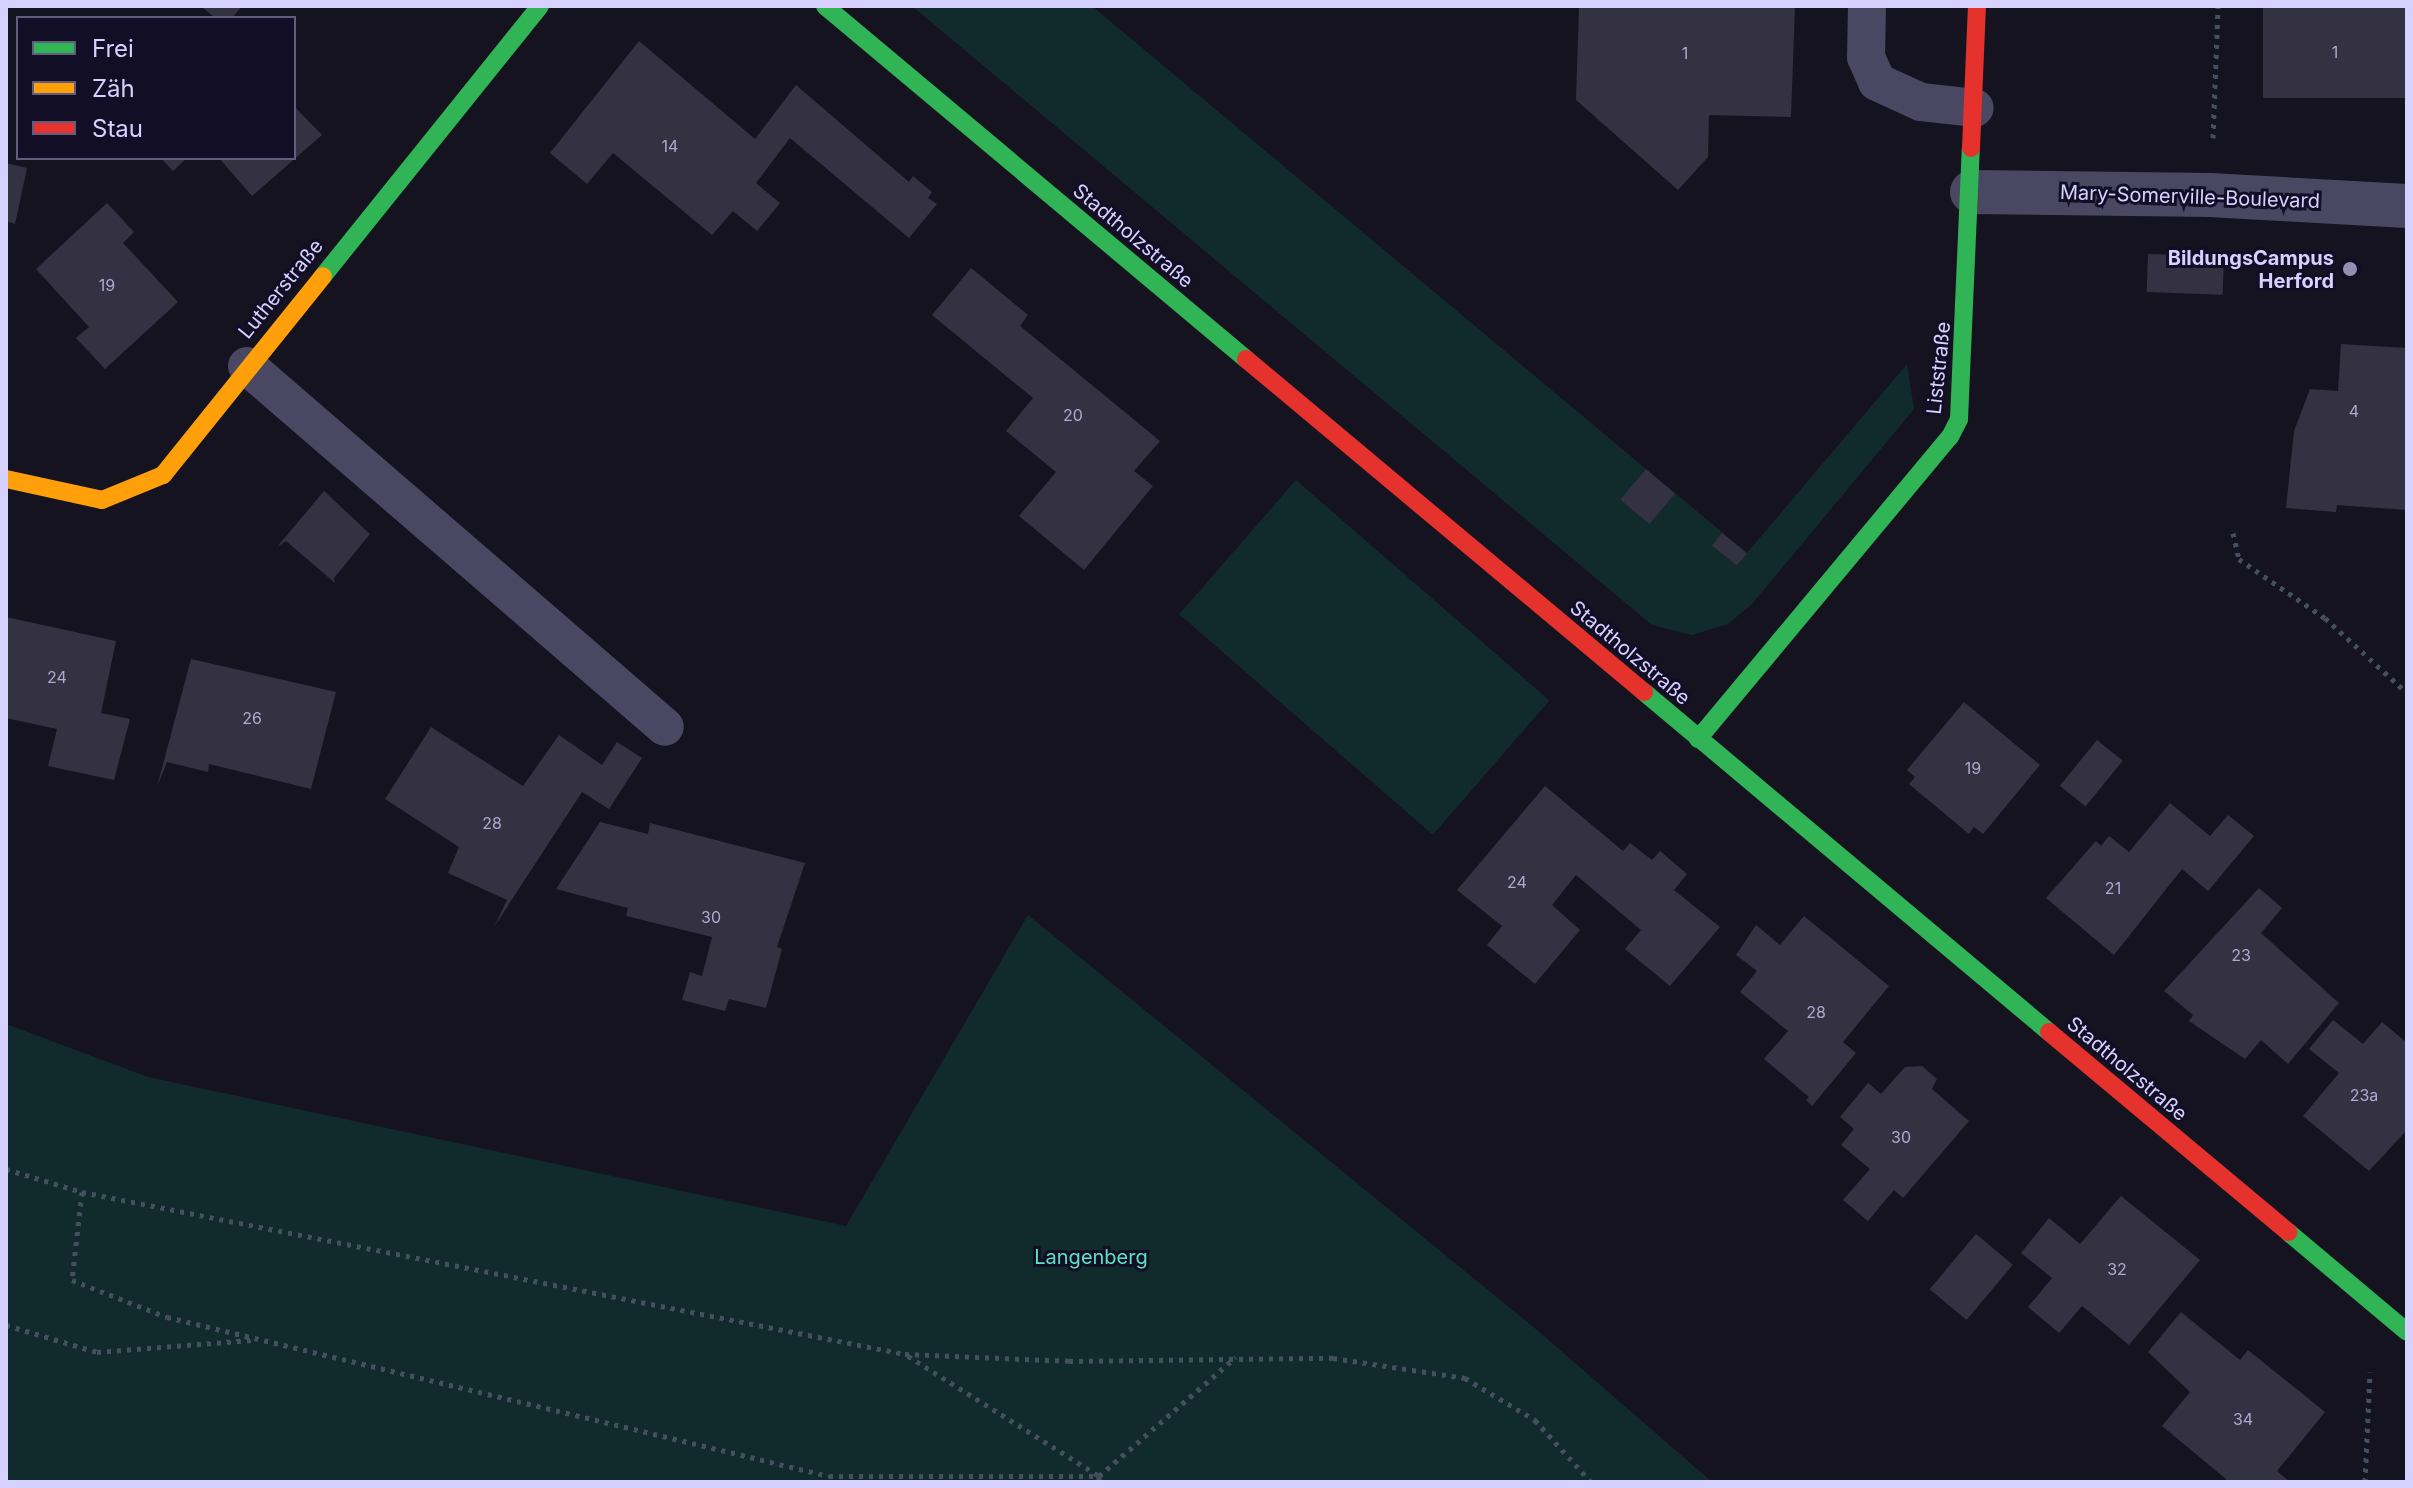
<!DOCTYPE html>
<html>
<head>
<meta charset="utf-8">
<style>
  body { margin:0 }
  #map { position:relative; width:2413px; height:1488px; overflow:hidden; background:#161320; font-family:Inter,sans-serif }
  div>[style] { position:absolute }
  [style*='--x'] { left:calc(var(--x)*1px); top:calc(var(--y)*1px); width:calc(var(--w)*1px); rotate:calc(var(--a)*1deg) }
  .green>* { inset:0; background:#112b2c; transform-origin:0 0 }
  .building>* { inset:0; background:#343142; transform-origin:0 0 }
  .path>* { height:5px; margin-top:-2.5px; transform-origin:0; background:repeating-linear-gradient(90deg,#44505f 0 4px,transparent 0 10px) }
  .lane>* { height:38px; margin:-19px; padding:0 19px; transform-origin:19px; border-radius:19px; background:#494761 }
  .street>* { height:44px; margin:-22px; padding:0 22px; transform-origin:22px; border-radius:22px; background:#494761 }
  .fast>* { height:18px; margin:-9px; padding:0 9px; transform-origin:9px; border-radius:9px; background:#30b455 }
  .slow>* { height:18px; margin:-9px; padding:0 9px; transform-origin:9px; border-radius:9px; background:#ff9f0a }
  .jam>* { height:18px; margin:-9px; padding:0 9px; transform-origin:9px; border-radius:9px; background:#e5322d }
  .dots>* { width:22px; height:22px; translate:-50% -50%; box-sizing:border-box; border:4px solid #120e25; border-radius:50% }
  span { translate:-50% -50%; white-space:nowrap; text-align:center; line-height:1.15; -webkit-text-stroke:6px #120e25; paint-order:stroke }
  .number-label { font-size:16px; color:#aea9d0 }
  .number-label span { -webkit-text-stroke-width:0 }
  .street-label { font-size:20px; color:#d7d1ff }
  .poi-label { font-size:20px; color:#d7d1ff; font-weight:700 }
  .right { translate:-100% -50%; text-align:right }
  .park-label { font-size:20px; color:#59e3c3 }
  .frame { position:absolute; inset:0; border:8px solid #d7d1ff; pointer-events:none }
  .legend { position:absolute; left:16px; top:16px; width:280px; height:144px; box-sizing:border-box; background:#120e25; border:2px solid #615c7c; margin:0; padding:10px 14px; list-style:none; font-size:24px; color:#d7d1ff }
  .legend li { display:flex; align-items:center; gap:16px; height:40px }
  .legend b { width:40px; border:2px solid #615c7c }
</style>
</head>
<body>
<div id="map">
  <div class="green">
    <div style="clip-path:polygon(912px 6px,1092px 6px,1646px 469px,1621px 500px,1649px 523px,1675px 493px,1747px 553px,1907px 364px,1914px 409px,1752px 604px,1728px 624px,1692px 635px,1652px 625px)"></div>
    <div style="left:1296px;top:480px;width:336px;height:178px;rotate:41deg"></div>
    <div style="clip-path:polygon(1028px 915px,1537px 1330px,1712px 1482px,6px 1482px,6px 1024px,148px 1077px,846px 1226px)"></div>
  </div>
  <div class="building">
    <div style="clip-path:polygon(201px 6px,242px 6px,232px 18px,215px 18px)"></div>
    <div style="clip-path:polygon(1579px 6px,1795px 6px,1791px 117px,1709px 115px,1708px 157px,1678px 190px,1576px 100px)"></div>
    <div style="left:2263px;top:6px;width:144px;height:92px"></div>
    <div style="clip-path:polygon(639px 41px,755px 139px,796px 85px,909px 182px,913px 176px,932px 192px,928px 198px,937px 204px,909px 238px,790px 138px,756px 183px,780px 203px,757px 231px,733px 211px,712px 235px,613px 153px,587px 184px,550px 153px)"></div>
    <div style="clip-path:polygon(294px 106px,322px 135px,252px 196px,219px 158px,294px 158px)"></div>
    <div style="clip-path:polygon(161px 158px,187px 158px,173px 171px)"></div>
    <div style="clip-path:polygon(6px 163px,27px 168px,15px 224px,6px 221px)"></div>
    <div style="clip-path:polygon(107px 203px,134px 232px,123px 243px,178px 302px,105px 369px,76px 338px,89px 327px,36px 269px)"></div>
    <div style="left:2148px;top:254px;width:76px;height:38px;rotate:2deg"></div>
    <div style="clip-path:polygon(971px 268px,1028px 315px,1020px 326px,1160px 441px,1134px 471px,1153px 486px,1084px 570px,1019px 516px,1056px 472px,1006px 431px,1033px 398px,932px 315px)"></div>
    <div style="clip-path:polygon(2341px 344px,2407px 348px,2407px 510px,2337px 505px,2336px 512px,2286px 508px,2294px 431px,2310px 389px,2338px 391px)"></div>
    <div style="left:1646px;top:469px;width:38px;height:40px;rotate:40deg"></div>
    <div style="clip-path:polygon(324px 491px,370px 534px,334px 578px,335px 583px,286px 541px,277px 547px)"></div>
    <div style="left:1722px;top:533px;width:32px;height:16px;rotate:39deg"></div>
    <div style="clip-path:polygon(6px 617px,116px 641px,101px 713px,130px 719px,114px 780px,48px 766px,57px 729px,6px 718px)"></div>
    <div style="clip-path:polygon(191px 659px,336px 692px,311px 789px,209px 764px,208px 772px,167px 762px,157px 787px)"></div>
    <div style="clip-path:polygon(1964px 702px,2040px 765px,1983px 834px,1974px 827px,1969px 834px,1909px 784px,1915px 777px,1907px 770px)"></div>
    <div style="clip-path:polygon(431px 727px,523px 786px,559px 735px,602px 765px,617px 742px,642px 758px,609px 809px,582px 792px,494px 927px,507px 900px,448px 873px,459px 847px,385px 799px)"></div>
    <div style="left:2097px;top:740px;width:33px;height:59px;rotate:39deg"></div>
    <div style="clip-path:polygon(1545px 786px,1623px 851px,1630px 843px,1652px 860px,1660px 851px,1687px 874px,1674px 890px,1720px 927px,1670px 986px,1625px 949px,1641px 930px,1576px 875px,1552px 905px,1580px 930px,1535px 984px,1487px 945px,1502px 926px,1457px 890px)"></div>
    <div style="clip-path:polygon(2170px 803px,2210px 836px,2228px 815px,2254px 836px,2208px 891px,2182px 869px,2114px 955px,2046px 898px,2096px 841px,2101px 846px,2109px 836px,2129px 852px)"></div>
    <div style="clip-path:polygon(600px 822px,648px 834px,650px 823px,805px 863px,777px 947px,782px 949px,766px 1008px,729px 999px,725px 1011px,682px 1000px,690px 972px,702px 976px,712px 937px,626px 916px,628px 908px,556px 889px)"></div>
    <div style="clip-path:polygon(2259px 888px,2282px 908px,2261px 933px,2339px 1003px,2288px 1064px,2261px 1040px,2245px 1059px,2189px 1021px,2193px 1015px,2164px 991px)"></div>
    <div style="clip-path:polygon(1804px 916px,1889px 986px,1843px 1042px,1856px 1053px,1812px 1106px,1806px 1100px,1809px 1097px,1764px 1059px,1788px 1031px,1740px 992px,1757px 971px,1736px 955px,1756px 925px,1780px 945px)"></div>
    <div style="clip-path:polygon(2333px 1020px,2363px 1044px,2382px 1022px,2407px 1043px,2407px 1130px,2369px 1171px,2303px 1116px,2339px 1073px,2309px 1049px)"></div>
    <div style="clip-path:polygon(1922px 1066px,1937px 1079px,1932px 1089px,1969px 1121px,1903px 1198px,1894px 1190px,1868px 1221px,1843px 1200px,1870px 1169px,1841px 1145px,1854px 1129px,1840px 1117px,1868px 1083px,1881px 1094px,1905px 1067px)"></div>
    <div style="clip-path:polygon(2121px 1196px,2200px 1260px,2129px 1345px,2082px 1306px,2059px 1333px,2028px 1307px,2052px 1278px,2021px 1253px,2049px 1218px,2080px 1244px)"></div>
    <div style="left:1976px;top:1234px;width:48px;height:72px;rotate:40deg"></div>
    <div style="clip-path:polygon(2181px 1312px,2240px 1360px,2248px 1350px,2325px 1412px,2277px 1471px,2290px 1482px,2224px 1482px,2226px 1479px,2162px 1426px,2190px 1392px,2148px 1352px)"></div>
  </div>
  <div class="path">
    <div style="--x:2213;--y:138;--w:132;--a:-87.8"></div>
    <div style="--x:2233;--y:533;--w:27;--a:77"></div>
    <div style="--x:2239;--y:559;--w:104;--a:34.5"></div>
    <div style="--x:2325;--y:618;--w:111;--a:42.4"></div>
    <div style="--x:6;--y:1169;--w:79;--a:16.8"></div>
    <div style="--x:82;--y:1192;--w:839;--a:11.14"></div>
    <div style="--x:905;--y:1354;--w:164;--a:2.4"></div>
    <div style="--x:1069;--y:1361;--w:264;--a:-0.7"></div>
    <div style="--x:1333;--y:1358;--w:134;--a:8.6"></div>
    <div style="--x:1465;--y:1378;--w:82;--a:31"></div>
    <div style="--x:1535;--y:1420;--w:84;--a:47.9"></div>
    <div style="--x:82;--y:1192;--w:89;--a:96.5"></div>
    <div style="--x:72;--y:1280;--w:102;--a:21.3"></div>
    <div style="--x:167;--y:1317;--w:681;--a:13.51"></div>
    <div style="--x:829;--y:1476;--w:270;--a:0"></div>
    <div style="--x:1099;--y:1476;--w:181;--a:-41"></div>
    <div style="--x:6;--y:1325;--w:95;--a:16.5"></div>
    <div style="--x:97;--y:1352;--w:155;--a:-4.4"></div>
    <div style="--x:908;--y:1356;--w:226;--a:32.1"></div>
    <div style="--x:1099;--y:1476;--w:6;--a:90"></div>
    <div style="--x:2365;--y:1482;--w:110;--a:-87.4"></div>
  </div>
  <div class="lane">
    <div style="--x:1867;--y:6;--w:51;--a:91.1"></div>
    <div style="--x:1866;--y:57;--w:27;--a:66"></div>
    <div style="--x:1877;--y:82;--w:48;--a:24.4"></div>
    <div style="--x:1921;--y:102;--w:54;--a:6.3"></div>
    <div style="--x:247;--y:366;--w:552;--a:40.82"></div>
  </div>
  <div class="street">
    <div style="--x:1972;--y:192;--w:238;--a:0.7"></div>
    <div style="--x:2210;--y:195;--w:197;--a:3.2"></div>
  </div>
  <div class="fast">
    <div style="--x:825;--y:6;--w:549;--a:39.98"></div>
    <div style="--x:323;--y:276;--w:346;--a:-51.2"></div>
    <div style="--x:1644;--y:692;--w:529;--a:40.01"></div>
    <div style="--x:1698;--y:739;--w:393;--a:-50.2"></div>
    <div style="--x:1950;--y:437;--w:20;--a:-63"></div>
    <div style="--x:1959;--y:419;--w:271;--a:-87.5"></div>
    <div style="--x:2288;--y:1232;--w:155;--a:40"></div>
  </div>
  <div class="slow">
    <div style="--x:6;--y:479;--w:98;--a:12.3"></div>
    <div style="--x:102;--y:500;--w:66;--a:-22.3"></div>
    <div style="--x:163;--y:475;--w:255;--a:-51.2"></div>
  </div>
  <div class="jam">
    <div style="--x:1971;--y:148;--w:142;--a:-87.6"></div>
    <div style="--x:1246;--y:359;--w:519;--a:39.92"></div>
    <div style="--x:2049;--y:1032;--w:312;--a:39.9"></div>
  </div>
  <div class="dots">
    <div style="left:2350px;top:269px;background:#938eb1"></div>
  </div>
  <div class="number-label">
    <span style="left:2335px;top:52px">1</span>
    <span style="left:1685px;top:53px">1</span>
    <span style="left:670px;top:146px">14</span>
    <span style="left:107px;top:285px">19</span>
    <span style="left:2354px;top:411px">4</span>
    <span style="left:1073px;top:415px">20</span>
    <span style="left:57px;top:677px">24</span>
    <span style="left:252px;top:718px">26</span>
    <span style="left:1973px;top:768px">19</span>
    <span style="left:492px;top:823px">28</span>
    <span style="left:1517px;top:882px">24</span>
    <span style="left:2113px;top:888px">21</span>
    <span style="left:711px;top:917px">30</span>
    <span style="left:2241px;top:955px">23</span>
    <span style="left:1816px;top:1012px">28</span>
    <span style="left:2364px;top:1095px">23a</span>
    <span style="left:1901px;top:1137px">30</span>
    <span style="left:2117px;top:1269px">32</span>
    <span style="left:2243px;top:1419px">34</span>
  </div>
  <div class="street-label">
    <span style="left:2190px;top:197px;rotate:2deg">Mary-Somerville-Boulevard</span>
    <span style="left:1133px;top:236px;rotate:40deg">Stadtholzstraße</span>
    <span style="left:281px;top:289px;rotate:-51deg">Lutherstraße</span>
    <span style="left:1939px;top:368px;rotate:-84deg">Liststraße</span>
    <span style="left:1630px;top:653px;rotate:40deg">Stadtholzstraße</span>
    <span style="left:2127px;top:1069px;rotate:40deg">Stadtholzstraße</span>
  </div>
  <div class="poi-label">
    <span class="right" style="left:2334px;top:270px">BildungsCampus<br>Herford</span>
  </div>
  <div class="park-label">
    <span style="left:1091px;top:1257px">Langenberg</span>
  </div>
  <div class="frame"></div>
  <ul class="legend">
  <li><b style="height:10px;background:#30b455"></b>Frei</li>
  <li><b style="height:10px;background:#ff9f0a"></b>Zäh</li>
  <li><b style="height:10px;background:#e5322d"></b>Stau</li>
  </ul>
</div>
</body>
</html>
